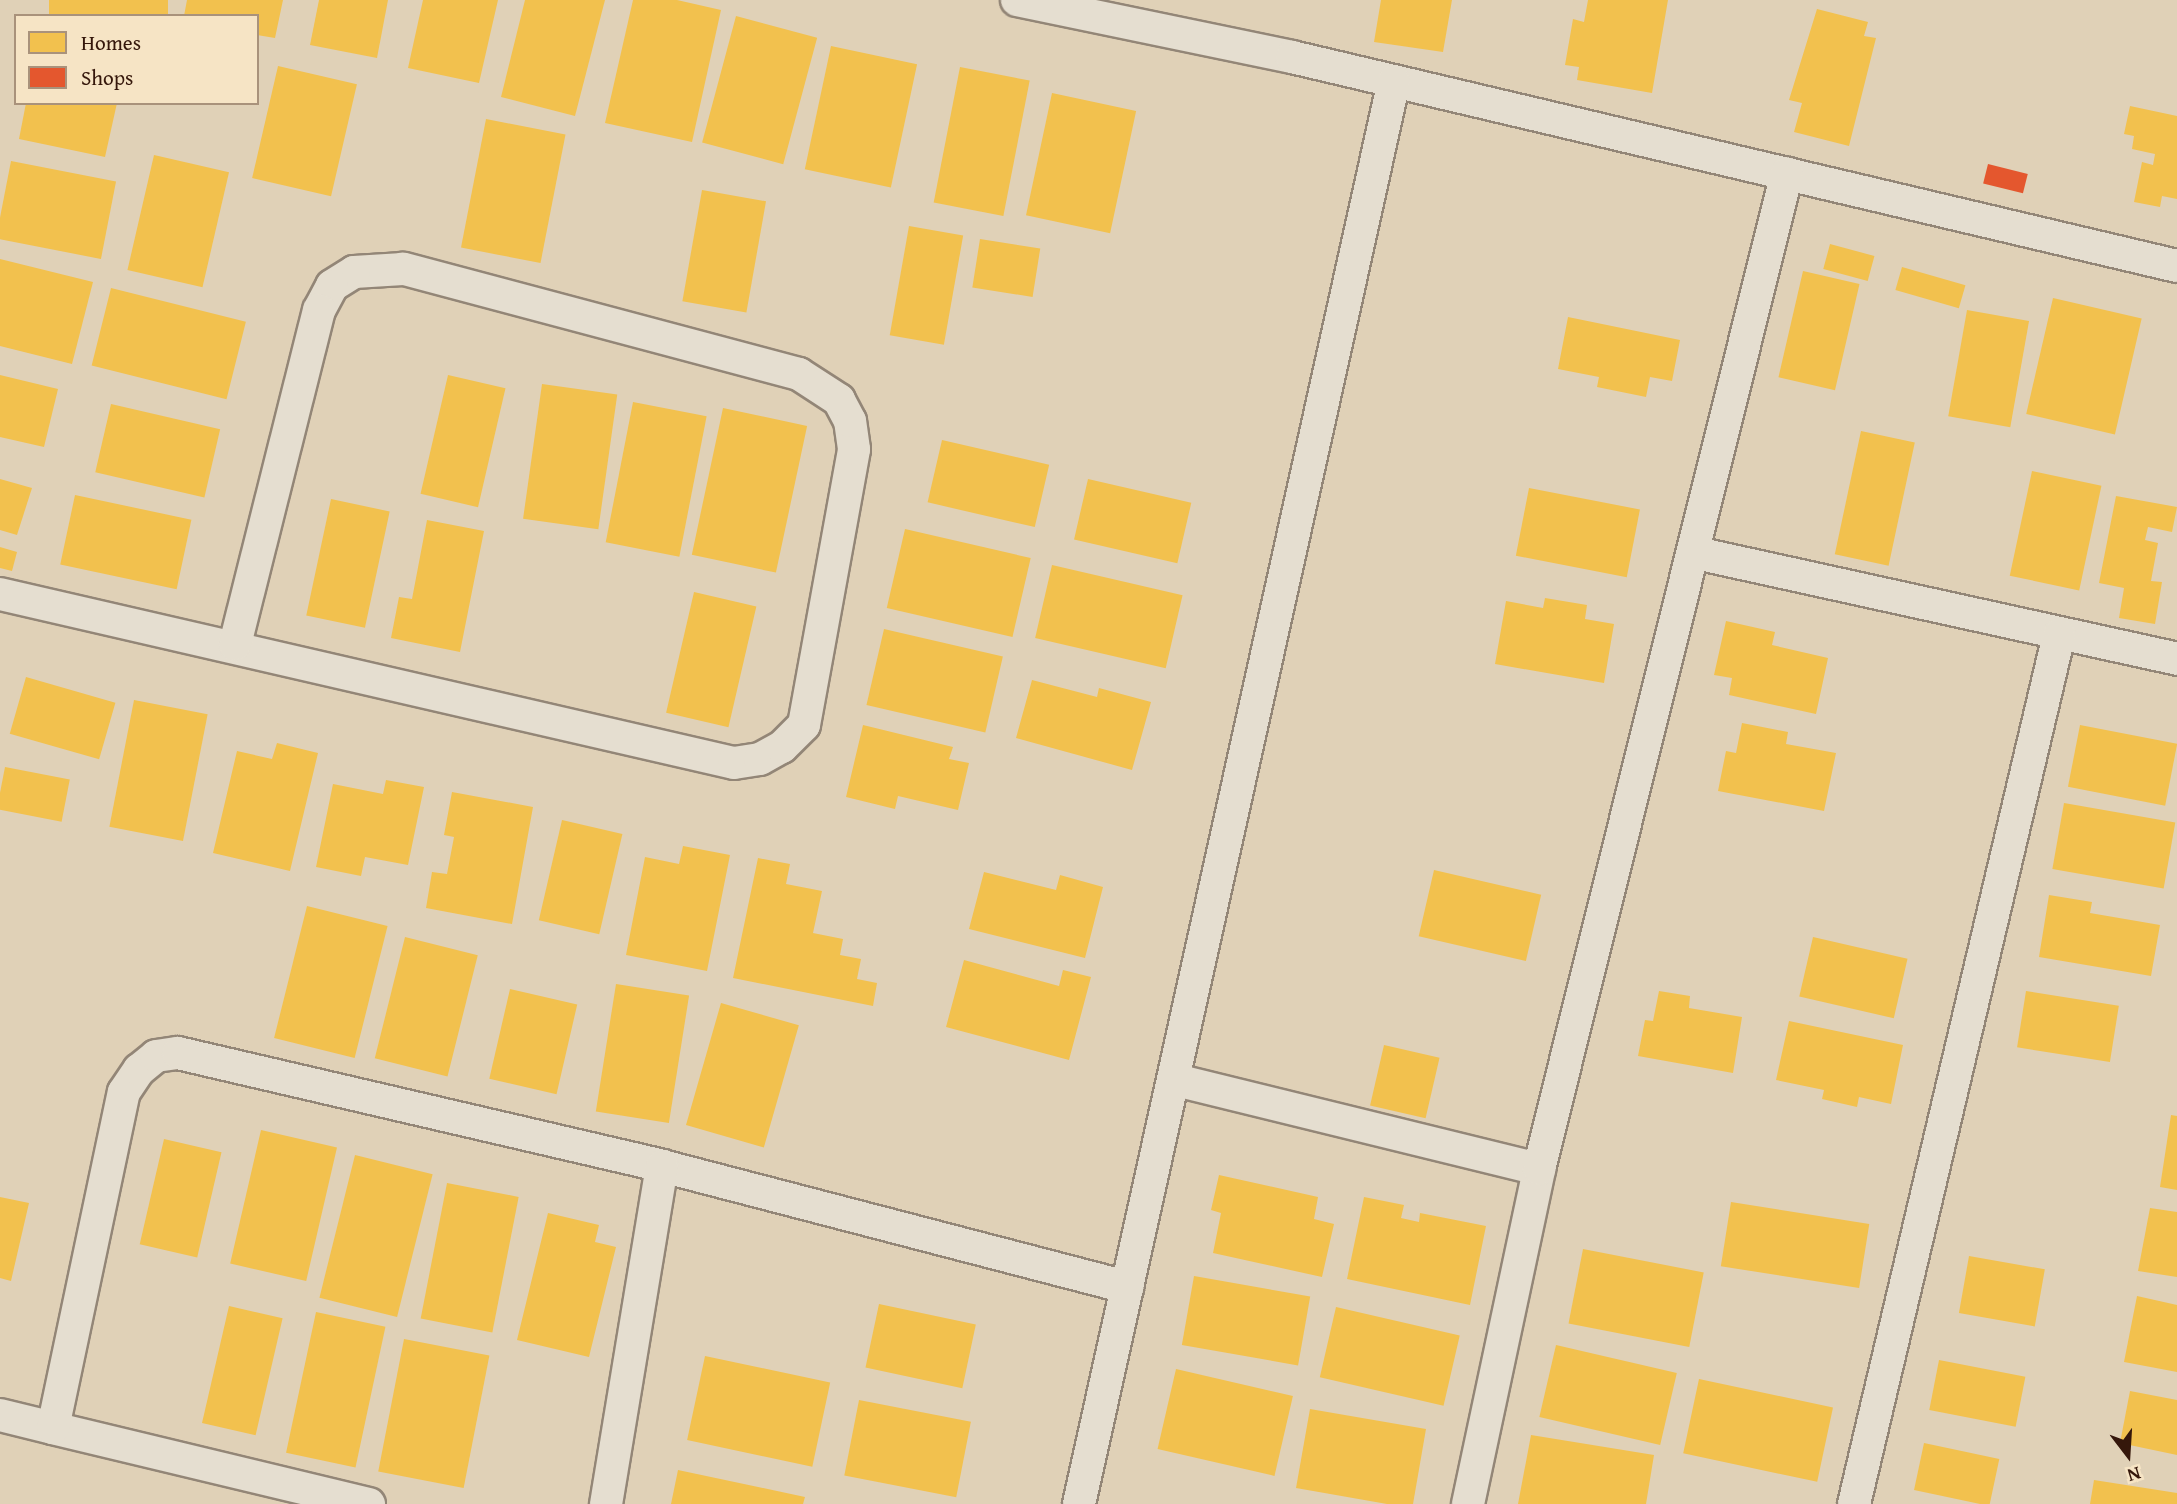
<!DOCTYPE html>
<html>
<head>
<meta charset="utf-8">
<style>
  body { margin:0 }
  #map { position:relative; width:2177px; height:1504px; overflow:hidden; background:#e0d1b7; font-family:"Gentium Book Plus",serif }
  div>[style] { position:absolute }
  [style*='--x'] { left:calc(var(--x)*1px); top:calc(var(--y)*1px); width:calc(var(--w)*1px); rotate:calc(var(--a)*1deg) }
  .homes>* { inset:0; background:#f2c14e; transform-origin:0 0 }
  .shops>* { inset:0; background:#e4572e; transform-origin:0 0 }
  .roads { filter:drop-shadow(2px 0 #938677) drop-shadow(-2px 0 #938677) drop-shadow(0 2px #938677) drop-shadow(0 -2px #938677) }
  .minor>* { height:32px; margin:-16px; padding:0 16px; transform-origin:16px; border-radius:16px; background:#e5ded0 }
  span { translate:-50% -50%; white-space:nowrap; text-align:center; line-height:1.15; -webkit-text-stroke:7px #f6e4c5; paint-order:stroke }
  .legend { position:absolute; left:14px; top:14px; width:245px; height:91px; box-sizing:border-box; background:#f6e4c5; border:2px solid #a9927b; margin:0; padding:9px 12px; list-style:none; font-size:21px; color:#35170b }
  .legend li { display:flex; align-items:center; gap:14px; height:35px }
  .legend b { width:35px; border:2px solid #a9927b }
  .north { position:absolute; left:2093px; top:1420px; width:70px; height:70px; -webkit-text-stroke:5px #f6e4c5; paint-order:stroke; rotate:163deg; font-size:19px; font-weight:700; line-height:28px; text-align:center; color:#35170b }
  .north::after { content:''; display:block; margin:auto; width:24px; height:32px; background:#35170b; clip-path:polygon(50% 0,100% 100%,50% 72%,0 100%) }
</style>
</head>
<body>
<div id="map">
  <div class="homes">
    <div style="left:49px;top:0;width:119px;height:16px"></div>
    <div style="clip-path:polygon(187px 0,283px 0,275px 38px,257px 35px,257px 16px,184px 16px)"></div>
    <div style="clip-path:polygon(319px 0,388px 0,377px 58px,310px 45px)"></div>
    <div style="clip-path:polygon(423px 0,498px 0,479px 83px,408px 68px)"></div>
    <div style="clip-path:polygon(525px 0,605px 0,575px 116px,501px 97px)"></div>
    <div style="clip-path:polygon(633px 0,677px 0,721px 10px,692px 142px,605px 123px)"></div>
    <div style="clip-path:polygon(1381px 0,1452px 0,1443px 52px,1374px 42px)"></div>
    <div style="clip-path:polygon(1588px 0,1668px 0,1652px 93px,1577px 80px,1579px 67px,1565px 65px,1573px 19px,1584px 22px)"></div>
    <div style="clip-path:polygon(1817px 9px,1868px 22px,1864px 36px,1876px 38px,1849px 146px,1794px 132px,1802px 103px,1789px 100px)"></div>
    <div style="left:736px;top:16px;width:84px;height:131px;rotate:15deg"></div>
    <div style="left:831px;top:46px;width:88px;height:126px;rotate:12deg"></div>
    <div style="left:278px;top:66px;width:81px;height:115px;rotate:13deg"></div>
    <div style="left:960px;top:67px;width:71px;height:138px;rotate:11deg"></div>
    <div style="left:1052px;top:93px;width:86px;height:125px;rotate:12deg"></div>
    <div style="clip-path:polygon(26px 103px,117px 103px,105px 157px,19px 139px)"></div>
    <div style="clip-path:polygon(2130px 106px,2177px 116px,2177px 199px,2162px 196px,2160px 207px,2134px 202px,2142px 162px,2153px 165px,2155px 154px,2132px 149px,2134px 136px,2124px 134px)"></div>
    <div style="left:486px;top:119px;width:81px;height:131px;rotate:11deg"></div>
    <div style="left:154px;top:155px;width:77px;height:118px;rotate:13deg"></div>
    <div style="left:11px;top:161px;width:107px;height:79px;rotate:11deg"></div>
    <div style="left:702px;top:190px;width:65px;height:113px;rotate:10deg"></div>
    <div style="left:909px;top:226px;width:55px;height:111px;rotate:10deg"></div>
    <div style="left:980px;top:239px;width:61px;height:49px;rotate:9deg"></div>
    <div style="left:1830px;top:244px;width:46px;height:26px;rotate:15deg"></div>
    <div style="clip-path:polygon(0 259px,93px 282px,72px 364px,0 346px)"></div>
    <div style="left:1902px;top:267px;width:66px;height:24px;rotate:16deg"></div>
    <div style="left:1803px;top:271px;width:58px;height:109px;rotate:13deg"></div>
    <div style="left:111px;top:288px;width:139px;height:80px;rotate:14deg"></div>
    <div style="left:2053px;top:298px;width:91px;height:119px;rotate:13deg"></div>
    <div style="left:1967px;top:310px;width:63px;height:108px;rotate:10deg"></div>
    <div style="clip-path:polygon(1568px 317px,1680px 340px,1672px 381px,1650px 377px,1646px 397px,1597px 387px,1599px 377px,1558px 369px)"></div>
    <div style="clip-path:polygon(0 375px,58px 389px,44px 447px,0 437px)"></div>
    <div style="left:448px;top:375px;width:59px;height:122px;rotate:13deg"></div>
    <div style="left:542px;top:384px;width:76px;height:136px;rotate:8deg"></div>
    <div style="left:633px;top:402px;width:75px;height:143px;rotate:11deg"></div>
    <div style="left:111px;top:404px;width:112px;height:70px;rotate:13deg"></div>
    <div style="left:723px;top:408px;width:86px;height:150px;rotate:12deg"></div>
    <div style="left:1861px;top:431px;width:55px;height:126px;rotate:12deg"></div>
    <div style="left:942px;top:440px;width:110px;height:64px;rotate:13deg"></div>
    <div style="left:2032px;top:471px;width:71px;height:107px;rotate:12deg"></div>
    <div style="clip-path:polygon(0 479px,32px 488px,17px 535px,0 530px)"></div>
    <div style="left:1088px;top:479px;width:106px;height:62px;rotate:13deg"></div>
    <div style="left:1529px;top:488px;width:113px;height:69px;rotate:11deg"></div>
    <div style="left:75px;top:495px;width:119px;height:71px;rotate:12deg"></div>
    <div style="clip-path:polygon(2116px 496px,2177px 507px,2172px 532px,2148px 527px,2145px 540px,2158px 543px,2151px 581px,2162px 582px,2155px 624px,2119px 618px,2124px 588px,2099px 583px)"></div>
    <div style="left:331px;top:499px;width:60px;height:119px;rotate:12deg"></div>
    <div style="clip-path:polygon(427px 520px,484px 531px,460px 652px,391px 638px,399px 597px,412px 599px)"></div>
    <div style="left:905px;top:529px;width:129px;height:81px;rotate:13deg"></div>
    <div style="clip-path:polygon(0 547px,17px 552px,12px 571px,0 568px)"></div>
    <div style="left:1052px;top:565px;width:134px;height:75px;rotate:13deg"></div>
    <div style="left:694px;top:592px;width:64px;height:124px;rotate:13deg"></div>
    <div style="clip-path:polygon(1545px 598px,1587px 605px,1585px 619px,1614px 624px,1604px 683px,1495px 664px,1506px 601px,1543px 608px)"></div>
    <div style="clip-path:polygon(1726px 621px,1775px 632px,1772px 645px,1828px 658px,1816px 714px,1729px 695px,1732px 678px,1714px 675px)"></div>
    <div style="left:884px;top:629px;width:122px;height:78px;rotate:13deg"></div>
    <div style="left:26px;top:677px;width:93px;height:59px;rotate:16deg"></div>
    <div style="clip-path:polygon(1032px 680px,1097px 697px,1099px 688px,1151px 702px,1132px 770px,1016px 738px)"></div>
    <div style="left:134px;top:700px;width:75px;height:129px;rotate:11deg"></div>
    <div style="clip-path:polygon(1742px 723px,1788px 732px,1786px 744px,1836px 753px,1824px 811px,1718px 791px,1726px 751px,1736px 753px)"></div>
    <div style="clip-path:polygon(863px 725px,953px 747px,949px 759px,969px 763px,958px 810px,898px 796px,895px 809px,846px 797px)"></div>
    <div style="left:2080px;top:725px;width:99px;height:63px;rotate:11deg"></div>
    <div style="clip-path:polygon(277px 743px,318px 753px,290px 871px,213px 853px,237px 751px,272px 759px)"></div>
    <div style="left:5px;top:767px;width:66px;height:43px;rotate:11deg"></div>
    <div style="clip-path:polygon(386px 780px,424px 787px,408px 865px,365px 857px,361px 876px,316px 867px,333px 784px,383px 794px)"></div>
    <div style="clip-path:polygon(452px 792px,533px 807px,512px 924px,426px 908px,432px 872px,447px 874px,454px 837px,444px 835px)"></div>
    <div style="left:2064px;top:803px;width:113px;height:67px;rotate:10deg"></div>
    <div style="left:562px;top:820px;width:62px;height:103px;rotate:13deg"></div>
    <div style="clip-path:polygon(683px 846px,730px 855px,707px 971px,626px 955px,645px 857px,679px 864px)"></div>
    <div style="clip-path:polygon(758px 858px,790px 864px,786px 884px,822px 891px,813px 933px,843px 939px,840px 955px,861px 959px,857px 979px,877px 983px,873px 1006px,733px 978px)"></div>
    <div style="left:1434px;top:870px;width:110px;height:68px;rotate:13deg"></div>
    <div style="clip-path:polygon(984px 872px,1056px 890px,1060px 875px,1103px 887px,1085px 958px,969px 929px)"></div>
    <div style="clip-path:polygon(2049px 895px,2092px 902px,2090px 913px,2160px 925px,2151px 976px,2039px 957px)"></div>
    <div style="left:307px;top:906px;width:83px;height:136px;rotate:14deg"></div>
    <div style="left:405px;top:937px;width:75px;height:125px;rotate:14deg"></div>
    <div style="left:1813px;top:937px;width:97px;height:61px;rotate:13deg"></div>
    <div style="clip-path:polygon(964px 960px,1059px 986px,1063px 970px,1091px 977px,1069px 1060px,946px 1027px)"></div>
    <div style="left:616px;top:984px;width:74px;height:129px;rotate:9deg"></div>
    <div style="left:510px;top:989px;width:69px;height:92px;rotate:13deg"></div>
    <div style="clip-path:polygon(1659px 991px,1690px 996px,1689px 1008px,1742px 1017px,1733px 1073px,1638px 1056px,1645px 1020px,1653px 1021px)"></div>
    <div style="left:2026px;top:991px;width:94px;height:57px;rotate:9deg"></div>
    <div style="left:721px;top:1003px;width:81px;height:127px;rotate:16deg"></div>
    <div style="clip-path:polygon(1789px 1021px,1903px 1045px,1891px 1104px,1859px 1097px,1857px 1107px,1822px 1099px,1824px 1090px,1776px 1080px)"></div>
    <div style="left:1384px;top:1045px;width:57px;height:62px;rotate:13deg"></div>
    <div style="clip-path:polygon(2171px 1115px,2177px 1116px,2177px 1190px,2160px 1187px)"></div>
    <div style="left:261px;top:1130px;width:78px;height:137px;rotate:13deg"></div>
    <div style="left:164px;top:1139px;width:59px;height:108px;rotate:13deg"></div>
    <div style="left:355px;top:1155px;width:80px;height:147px;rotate:14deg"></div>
    <div style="clip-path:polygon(1219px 1175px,1318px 1197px,1314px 1219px,1334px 1224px,1322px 1277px,1213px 1253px,1221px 1213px,1211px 1210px)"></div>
    <div style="left:447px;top:1183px;width:73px;height:138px;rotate:11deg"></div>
    <div style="clip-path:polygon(0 1197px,29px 1203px,11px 1281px,0 1278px)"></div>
    <div style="clip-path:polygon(1364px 1197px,1404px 1205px,1401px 1218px,1419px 1222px,1420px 1213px,1486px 1226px,1470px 1305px,1347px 1279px)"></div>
    <div style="left:1731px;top:1202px;width:140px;height:65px;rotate:9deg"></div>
    <div style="clip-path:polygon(2150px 1208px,2177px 1212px,2177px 1277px,2138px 1271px)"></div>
    <div style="clip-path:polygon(548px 1213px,599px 1225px,595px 1242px,616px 1247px,589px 1357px,517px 1340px)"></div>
    <div style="left:1583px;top:1249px;width:123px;height:76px;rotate:11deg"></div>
    <div style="left:1969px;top:1256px;width:77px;height:58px;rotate:10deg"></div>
    <div style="left:1194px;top:1276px;width:118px;height:70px;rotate:10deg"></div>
    <div style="clip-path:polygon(2137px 1296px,2177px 1305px,2177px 1372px,2124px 1362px)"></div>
    <div style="left:879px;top:1304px;width:99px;height:65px;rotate:12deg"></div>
    <div style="left:229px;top:1306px;width:55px;height:120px;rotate:13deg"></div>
    <div style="left:1336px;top:1307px;width:127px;height:72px;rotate:13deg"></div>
    <div style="left:316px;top:1312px;width:71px;height:144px;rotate:12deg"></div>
    <div style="left:404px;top:1339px;width:87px;height:135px;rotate:11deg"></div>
    <div style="left:1556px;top:1345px;width:124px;height:74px;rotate:13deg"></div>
    <div style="left:705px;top:1356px;width:128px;height:86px;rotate:12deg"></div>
    <div style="left:1939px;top:1360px;width:88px;height:51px;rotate:11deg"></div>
    <div style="left:1176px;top:1369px;width:120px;height:82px;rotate:13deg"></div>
    <div style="left:1699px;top:1379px;width:137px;height:76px;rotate:12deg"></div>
    <div style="clip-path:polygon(2130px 1391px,2177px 1400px,2177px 1455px,2120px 1443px)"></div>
    <div style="left:859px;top:1400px;width:114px;height:77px;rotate:11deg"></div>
    <div style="clip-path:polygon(1310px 1409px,1426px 1429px,1413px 1504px,1387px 1504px,1296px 1488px)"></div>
    <div style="clip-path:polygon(1531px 1435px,1654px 1455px,1646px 1504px,1518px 1504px)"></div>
    <div style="left:1924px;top:1443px;width:77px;height:48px;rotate:12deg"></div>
    <div style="clip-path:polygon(678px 1470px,805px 1497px,803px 1504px,671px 1504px)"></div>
    <div style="clip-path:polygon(2094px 1480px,2177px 1493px,2177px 1504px,2090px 1504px)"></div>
  </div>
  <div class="shops">
    <div style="left:1988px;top:164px;width:41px;height:20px;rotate:14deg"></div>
  </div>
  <div class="roads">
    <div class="minor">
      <div style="--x:1017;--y:0;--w:281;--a:11.7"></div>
      <div style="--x:1292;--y:57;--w:909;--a:13.29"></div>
      <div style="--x:1696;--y:553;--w:493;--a:12.4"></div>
      <div style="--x:0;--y:594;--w:753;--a:12.97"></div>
      <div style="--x:734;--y:763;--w:26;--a:-9"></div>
      <div style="--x:760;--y:759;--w:25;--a:-29"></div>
      <div style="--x:782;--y:747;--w:31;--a:-45"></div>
      <div style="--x:804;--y:725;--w:280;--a:-79.7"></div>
      <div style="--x:854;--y:449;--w:28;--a:-98"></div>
      <div style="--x:850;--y:421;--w:24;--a:-118"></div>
      <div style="--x:839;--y:400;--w:48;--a:-147"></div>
      <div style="--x:799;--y:374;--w:410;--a:-165.1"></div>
      <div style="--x:403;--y:269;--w:49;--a:176.5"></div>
      <div style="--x:354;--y:272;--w:26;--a:148"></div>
      <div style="--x:332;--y:286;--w:27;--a:118"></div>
      <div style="--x:319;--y:310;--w:345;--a:104.1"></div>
      <div style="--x:1176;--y:1080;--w:374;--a:13.8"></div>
      <div style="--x:662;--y:1166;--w:481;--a:14.6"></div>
      <div style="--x:0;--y:1415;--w:55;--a:13.8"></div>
      <div style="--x:369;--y:1504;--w:325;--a:-166.5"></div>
      <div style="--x:53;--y:1428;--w:343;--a:-78.1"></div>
      <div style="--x:124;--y:1092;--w:27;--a:-56"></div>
      <div style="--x:139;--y:1070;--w:22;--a:-39"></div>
      <div style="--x:156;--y:1056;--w:22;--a:-8"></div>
      <div style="--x:178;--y:1053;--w:497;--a:13.1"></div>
      <div style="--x:662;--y:1166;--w:343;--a:99.4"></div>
      <div style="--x:1079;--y:1504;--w:1457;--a:-77.52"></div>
      <div style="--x:1468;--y:1504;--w:342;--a:-78"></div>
      <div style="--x:1539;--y:1169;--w:1026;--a:-76.02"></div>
      <div style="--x:1854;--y:1504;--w:893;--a:-76.73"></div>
    </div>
  </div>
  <ul class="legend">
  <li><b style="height:19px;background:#f2c14e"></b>Homes</li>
  <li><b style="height:19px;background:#e4572e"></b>Shops</li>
  </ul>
  <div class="north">N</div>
</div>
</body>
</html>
